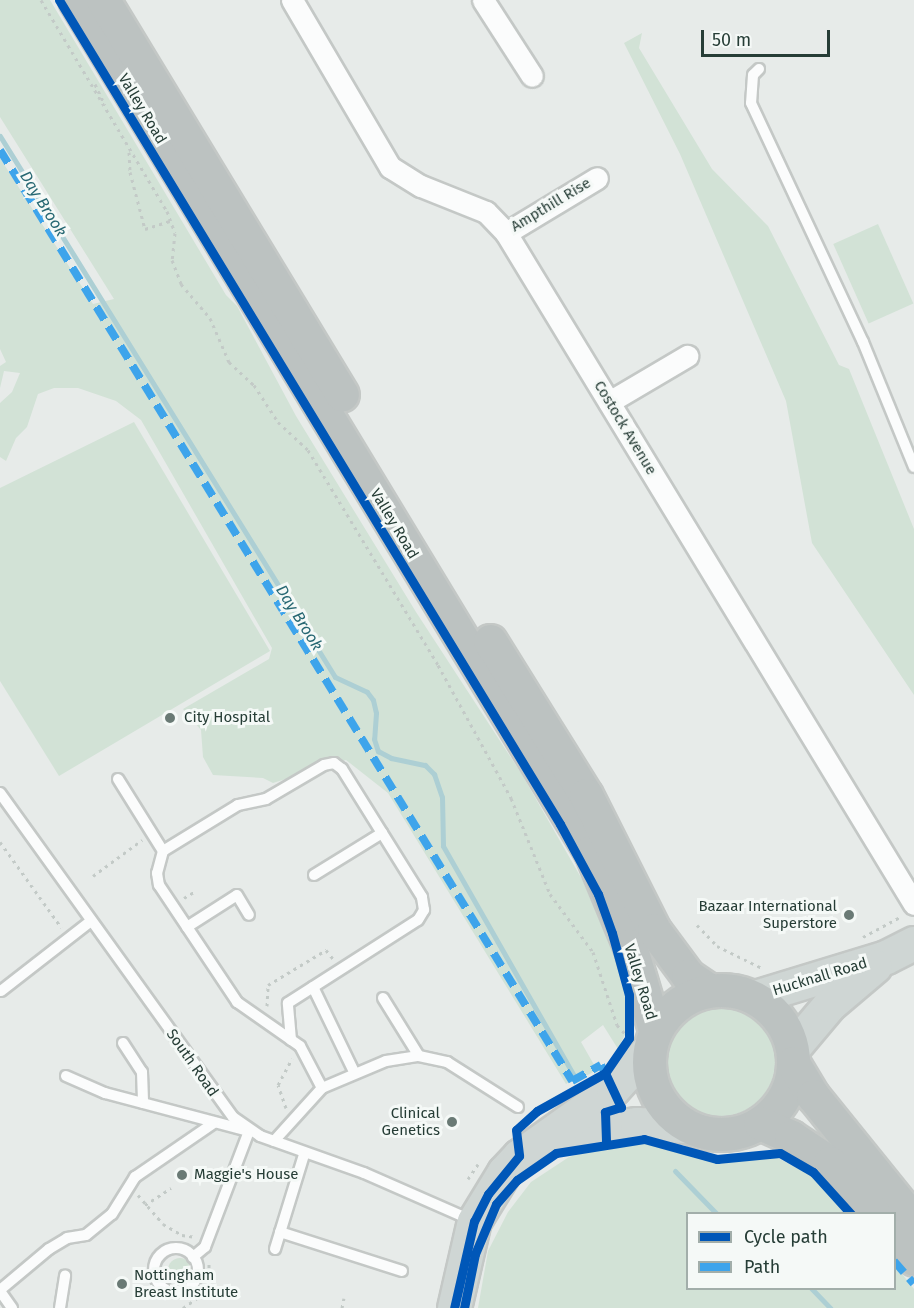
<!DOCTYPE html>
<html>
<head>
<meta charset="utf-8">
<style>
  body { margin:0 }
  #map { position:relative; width:914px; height:1308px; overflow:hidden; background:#e7ebe9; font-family:"Fira Sans",sans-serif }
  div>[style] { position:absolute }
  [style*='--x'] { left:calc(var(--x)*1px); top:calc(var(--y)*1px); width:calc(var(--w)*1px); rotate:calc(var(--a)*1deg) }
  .green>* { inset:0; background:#d2e2d6; transform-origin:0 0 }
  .round { border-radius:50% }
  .stream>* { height:5px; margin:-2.5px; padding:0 2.5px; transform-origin:2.5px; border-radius:2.5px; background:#adcfd4 }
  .path>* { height:3px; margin-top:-1.5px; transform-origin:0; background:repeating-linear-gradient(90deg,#c3cac7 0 3px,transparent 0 7.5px) }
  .roads { filter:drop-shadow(2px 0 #c4c8c6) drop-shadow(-2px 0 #c4c8c6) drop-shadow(0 2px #c4c8c6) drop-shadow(0 -2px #c4c8c6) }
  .lane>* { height:10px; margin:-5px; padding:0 5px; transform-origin:5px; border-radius:5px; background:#fbfcfc }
  .lane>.ring { margin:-5px; padding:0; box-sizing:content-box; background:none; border:10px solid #fbfcfc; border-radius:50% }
  .street>* { height:21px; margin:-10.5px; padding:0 10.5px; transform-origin:10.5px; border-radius:10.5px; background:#fbfcfc }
  .primary>* { height:33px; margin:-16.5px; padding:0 16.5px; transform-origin:16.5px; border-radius:16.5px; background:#cfd6d4 }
  .highway>* { height:33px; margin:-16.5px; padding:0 16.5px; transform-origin:16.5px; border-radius:16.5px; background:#bcc2c1 }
  .highway>.ring { margin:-16.5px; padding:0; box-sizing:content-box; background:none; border:33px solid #bcc2c1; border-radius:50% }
  .quiet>* { height:8px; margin-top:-4px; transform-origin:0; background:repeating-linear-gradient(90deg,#3ea4eb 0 15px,transparent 0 23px) }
  .cycleway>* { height:9px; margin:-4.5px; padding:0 4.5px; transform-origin:4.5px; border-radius:4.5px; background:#0057b8 }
  .dots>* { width:16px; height:16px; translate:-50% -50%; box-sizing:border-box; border:3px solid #f5f9f7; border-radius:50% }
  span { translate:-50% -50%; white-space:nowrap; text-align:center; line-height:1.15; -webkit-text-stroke:6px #f5f9f7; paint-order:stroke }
  .street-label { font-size:15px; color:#263d36 }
  .poi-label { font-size:15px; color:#263d36 }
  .left { translate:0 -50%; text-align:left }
  .right { translate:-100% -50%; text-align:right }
  .water-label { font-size:16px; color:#266772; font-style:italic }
  .legend { position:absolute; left:686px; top:1212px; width:210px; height:78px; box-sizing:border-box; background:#f5f9f7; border:2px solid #a2aeaa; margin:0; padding:8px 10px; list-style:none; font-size:18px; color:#263d36 }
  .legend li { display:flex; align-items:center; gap:12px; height:30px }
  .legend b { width:30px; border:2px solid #a2aeaa }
  .scale { position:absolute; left:701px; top:30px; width:129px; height:27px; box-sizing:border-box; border:3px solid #263d36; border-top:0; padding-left:8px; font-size:18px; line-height:21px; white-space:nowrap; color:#263d36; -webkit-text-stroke:4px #f5f9f7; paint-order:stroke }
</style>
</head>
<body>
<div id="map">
  <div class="green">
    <div style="clip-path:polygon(0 0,50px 0,226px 295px,237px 306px,296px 416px,416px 612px,521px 773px,583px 881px,612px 950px,628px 1006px,627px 1030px,618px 1049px,603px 1025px,581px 1042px,597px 1070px,582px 1078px,580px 1075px,566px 1084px,388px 793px,346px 760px,273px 783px,263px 778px,213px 775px,203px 757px,201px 730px,183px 709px,269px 659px,272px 648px,141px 420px,116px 401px,78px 388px,54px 388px,38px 394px,27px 427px,16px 438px,6px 461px,0 457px,0 403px,12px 392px,20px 373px,4px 371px,0 388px,0 366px,6px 362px,0 349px,0 158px,93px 304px,114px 299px,0 117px)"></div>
    <div style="clip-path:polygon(642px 33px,639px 48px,712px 169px,768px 226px,839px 365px,849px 369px,914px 529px,914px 695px,812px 543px,786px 401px,680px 154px,624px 43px)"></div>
    <div style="left:878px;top:224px;width:87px;height:49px;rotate:66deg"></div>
    <div style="clip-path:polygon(134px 422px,270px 651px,59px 776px,0 681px,0 488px)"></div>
    <div class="round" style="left:667px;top:1008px;width:108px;height:108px"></div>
    <div style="clip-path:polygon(642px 1143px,716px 1162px,776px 1157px,810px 1175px,844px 1213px,688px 1214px,688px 1288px,894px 1288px,895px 1265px,914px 1289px,914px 1308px,478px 1308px,488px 1251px,508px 1212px,531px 1182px,569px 1157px,607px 1146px)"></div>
    <div class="round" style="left:168px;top:1258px;width:24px;height:24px"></div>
  </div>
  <div class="stream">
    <div style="--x:0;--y:136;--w:636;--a:58.23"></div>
    <div style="--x:335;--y:677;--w:35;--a:25"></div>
    <div style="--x:367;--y:692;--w:10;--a:53"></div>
    <div style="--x:373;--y:700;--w:13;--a:77"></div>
    <div style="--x:376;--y:713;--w:26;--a:94"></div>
    <div style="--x:374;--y:739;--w:13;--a:72"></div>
    <div style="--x:378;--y:751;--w:15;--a:28"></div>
    <div style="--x:391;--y:758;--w:35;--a:12"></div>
    <div style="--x:425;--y:765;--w:13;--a:45"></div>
    <div style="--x:434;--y:774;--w:24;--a:71"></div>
    <div style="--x:442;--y:797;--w:49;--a:88.8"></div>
    <div style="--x:443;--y:846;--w:265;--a:60.3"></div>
    <div style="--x:675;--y:1171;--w:60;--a:45.7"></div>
    <div style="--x:811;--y:1288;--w:28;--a:46"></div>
  </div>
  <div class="path">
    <div style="--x:41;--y:0;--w:246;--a:59.2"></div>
    <div style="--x:167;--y:211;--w:23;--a:70"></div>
    <div style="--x:175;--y:233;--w:27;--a:96"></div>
    <div style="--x:172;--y:260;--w:26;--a:69"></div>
    <div style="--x:181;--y:284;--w:45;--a:49.5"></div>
    <div style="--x:210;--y:318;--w:48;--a:66.6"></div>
    <div style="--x:229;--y:362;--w:34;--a:43"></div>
    <div style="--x:254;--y:385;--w:44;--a:57"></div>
    <div style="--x:278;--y:422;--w:41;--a:43"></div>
    <div style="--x:308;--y:450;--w:251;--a:58.8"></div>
    <div style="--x:438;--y:665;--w:152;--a:61.2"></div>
    <div style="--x:511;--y:798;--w:104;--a:67.9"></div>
    <div style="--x:550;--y:894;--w:72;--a:53.4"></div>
    <div style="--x:593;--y:952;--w:77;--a:71.8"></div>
    <div style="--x:617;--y:1025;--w:16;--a:47"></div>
    <div style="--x:95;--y:84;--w:23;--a:65"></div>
    <div style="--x:129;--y:152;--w:20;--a:87"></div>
    <div style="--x:130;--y:172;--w:59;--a:75.3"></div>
    <div style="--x:145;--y:229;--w:26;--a:-18"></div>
    <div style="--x:0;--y:842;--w:105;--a:54.3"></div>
    <div style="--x:93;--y:876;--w:61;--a:-36.3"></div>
    <div style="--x:184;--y:898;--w:12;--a:-31"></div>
    <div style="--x:697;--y:925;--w:29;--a:46"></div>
    <div style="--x:717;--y:946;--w:50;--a:26.1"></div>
    <div style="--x:863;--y:937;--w:44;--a:-28.3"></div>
    <div style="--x:267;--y:1006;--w:21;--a:-87"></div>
    <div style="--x:268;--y:985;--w:68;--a:-31.1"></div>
    <div style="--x:326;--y:950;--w:13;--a:51"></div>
    <div style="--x:286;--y:1108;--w:24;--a:-109"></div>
    <div style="--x:278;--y:1085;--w:30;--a:-62"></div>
    <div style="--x:468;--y:1179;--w:18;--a:-56"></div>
    <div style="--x:138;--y:1195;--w:38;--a:49"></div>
    <div style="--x:163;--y:1224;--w:22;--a:30"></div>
    <div style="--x:182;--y:1235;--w:14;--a:8"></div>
    <div style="--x:145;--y:1205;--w:31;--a:-33"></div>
    <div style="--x:183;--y:1308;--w:32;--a:-35"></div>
    <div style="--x:209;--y:1290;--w:29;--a:-90"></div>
    <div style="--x:342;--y:1308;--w:10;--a:-79"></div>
  </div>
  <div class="roads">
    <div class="lane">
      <div style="--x:759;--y:69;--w:8;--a:135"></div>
      <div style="--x:753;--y:75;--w:28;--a:94"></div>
      <div style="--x:751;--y:103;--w:264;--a:64.9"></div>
      <div style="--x:863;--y:342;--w:135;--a:67.8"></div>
      <div style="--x:118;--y:779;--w:85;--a:58"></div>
      <div style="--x:0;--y:793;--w:399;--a:54.3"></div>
      <div style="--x:233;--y:1117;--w:33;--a:35"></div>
      <div style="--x:260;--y:1136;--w:110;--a:19.6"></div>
      <div style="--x:364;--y:1173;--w:117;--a:23.7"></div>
      <div style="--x:314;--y:875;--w:80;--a:-31.7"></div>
      <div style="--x:187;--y:927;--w:59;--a:-32.6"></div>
      <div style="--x:237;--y:895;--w:23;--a:59"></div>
      <div style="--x:313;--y:987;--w:94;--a:64.2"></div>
      <div style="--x:1;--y:991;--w:114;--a:-37.9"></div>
      <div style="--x:383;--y:998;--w:68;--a:58.2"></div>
      <div style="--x:291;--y:1040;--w:37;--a:-95"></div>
      <div style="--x:288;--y:1003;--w:154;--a:-32.6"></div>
      <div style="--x:418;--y:920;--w:12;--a:-59"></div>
      <div style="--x:424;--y:910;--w:13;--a:-99"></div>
      <div style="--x:422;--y:897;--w:151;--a:-122"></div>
      <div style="--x:342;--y:769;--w:10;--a:-143"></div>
      <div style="--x:334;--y:763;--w:10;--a:169"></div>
      <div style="--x:324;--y:765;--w:67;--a:149.6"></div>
      <div style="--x:266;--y:799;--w:29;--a:168"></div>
      <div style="--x:238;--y:805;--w:88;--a:148.5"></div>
      <div style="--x:163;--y:851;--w:23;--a:105"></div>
      <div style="--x:157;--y:873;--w:12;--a:81"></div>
      <div style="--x:159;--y:885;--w:141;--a:56.3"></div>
      <div style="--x:237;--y:1002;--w:77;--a:34.9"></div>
      <div style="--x:300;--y:1046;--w:47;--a:62.4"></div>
      <div style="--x:123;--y:1043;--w:35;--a:57"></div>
      <div style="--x:142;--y:1072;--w:31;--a:88"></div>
      <div style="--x:66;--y:1076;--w:43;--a:23.6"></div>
      <div style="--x:105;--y:1093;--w:149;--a:14.8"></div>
      <div style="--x:249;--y:1131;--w:124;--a:110.8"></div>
      <div style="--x:205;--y:1247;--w:16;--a:140"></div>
      <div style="--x:274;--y:1141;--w:72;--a:-47.8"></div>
      <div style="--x:322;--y:1088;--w:69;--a:-22.9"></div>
      <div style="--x:386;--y:1061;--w:33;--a:-9"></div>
      <div style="--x:419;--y:1056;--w:29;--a:12"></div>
      <div style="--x:447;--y:1062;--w:84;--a:32.4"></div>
      <div style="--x:280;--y:1232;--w:128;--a:17.7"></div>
      <div class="ring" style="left:154px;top:1248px;width:34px;height:34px"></div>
      <div style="--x:275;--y:1249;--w:98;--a:-72.9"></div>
      <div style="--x:0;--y:1290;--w:64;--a:-39.9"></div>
      <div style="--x:49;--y:1249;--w:21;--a:-31"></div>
      <div style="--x:67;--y:1238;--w:19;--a:-9"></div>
      <div style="--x:86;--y:1235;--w:33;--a:-39"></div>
      <div style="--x:112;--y:1214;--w:44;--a:-58.1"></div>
      <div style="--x:135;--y:1177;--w:96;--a:-34.4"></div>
      <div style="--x:0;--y:1291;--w:21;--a:55"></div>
      <div style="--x:60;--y:1308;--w:33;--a:-81"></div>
    </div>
    <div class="street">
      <div style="--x:292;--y:0;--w:194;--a:59.6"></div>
      <div style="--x:390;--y:167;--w:36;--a:32"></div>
      <div style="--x:421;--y:186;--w:70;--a:21.8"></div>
      <div style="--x:486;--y:212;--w:29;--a:46"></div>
      <div style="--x:506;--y:233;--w:785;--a:58.7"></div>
      <div style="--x:483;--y:0;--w:90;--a:57.2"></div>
      <div style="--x:506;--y:233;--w:106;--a:-31.1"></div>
      <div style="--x:609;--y:402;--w:91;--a:-30.5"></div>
    </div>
    <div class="primary">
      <div style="--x:755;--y:997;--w:137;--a:-17"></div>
      <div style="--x:886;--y:957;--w:31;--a:-27"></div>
      <div style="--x:792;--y:1049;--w:57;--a:-49.9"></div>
      <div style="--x:829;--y:1005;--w:60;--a:-40.3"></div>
      <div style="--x:553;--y:1135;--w:85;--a:-7.5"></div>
      <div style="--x:637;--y:1124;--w:50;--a:2.3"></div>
      <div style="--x:454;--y:1308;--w:89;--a:-77.1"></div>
      <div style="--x:474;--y:1221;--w:57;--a:-58.5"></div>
      <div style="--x:504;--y:1172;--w:22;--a:-47"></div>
      <div style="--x:519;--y:1156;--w:115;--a:-35.5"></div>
      <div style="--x:613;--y:1089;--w:54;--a:-48"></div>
    </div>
    <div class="highway">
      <div style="--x:75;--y:0;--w:996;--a:58.8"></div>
      <div style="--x:591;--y:852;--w:102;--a:67.5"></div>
      <div style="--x:630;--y:946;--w:88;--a:73.4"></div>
      <div style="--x:103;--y:0;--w:461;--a:58.8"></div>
      <div style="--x:490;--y:641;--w:181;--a:58.1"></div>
      <div style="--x:586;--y:795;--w:151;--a:63.3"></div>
      <div style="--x:654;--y:930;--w:57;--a:53.5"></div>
      <div style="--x:688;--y:976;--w:25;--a:34"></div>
      <div class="ring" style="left:649px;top:990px;width:111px;height:111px"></div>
      <div style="--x:793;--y:1063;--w:39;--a:59"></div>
      <div style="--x:813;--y:1096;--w:161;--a:51.1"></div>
      <div style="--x:760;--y:1123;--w:34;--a:24"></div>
      <div style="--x:791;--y:1137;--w:47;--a:33.7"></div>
      <div style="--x:830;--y:1163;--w:67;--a:49.2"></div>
      <div style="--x:894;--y:1236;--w:30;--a:49"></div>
    </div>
  </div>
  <div class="quiet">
    <div style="--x:0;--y:150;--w:1093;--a:58.43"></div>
    <div style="--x:572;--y:1081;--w:33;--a:-29"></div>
    <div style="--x:601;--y:1065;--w:11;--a:63"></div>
    <div style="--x:894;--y:1261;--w:30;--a:49"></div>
  </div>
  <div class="cycleway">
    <div style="--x:59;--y:0;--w:964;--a:58.7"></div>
    <div style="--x:560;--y:824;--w:80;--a:61.5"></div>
    <div style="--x:598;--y:894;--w:41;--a:70.3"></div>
    <div style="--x:612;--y:933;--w:64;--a:74.7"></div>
    <div style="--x:629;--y:995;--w:43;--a:90"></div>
    <div style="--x:629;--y:1038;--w:42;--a:124.4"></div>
    <div style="--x:605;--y:1073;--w:78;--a:150.8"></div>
    <div style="--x:537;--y:1111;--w:28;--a:138"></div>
    <div style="--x:516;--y:1130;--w:26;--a:83"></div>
    <div style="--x:519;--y:1156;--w:49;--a:129.2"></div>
    <div style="--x:488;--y:1194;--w:30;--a:117"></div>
    <div style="--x:474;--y:1221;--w:89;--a:102.9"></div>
    <div style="--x:605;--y:1073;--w:38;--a:65"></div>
    <div style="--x:621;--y:1107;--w:17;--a:163"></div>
    <div style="--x:605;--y:1112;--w:30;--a:88"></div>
    <div style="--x:464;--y:1308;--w:55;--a:-78.5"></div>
    <div style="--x:475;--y:1254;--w:54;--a:-67.2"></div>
    <div style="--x:496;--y:1204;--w:32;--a:-49"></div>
    <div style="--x:517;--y:1180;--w:47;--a:-34.7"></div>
    <div style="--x:556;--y:1153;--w:89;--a:-9"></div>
    <div style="--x:644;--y:1139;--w:76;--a:15.3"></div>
    <div style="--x:717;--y:1159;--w:63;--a:-5.4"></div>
    <div style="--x:780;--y:1153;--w:38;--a:30"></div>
    <div style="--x:813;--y:1172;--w:57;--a:47.9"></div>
  </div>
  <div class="dots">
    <div style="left:170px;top:718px;background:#6a7a75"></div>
    <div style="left:849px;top:915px;background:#6a7a75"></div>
    <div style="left:452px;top:1122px;background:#6a7a75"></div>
    <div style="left:182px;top:1175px;background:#6a7a75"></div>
    <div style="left:122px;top:1284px;background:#6a7a75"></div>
  </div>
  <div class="street-label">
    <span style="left:142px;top:109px;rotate:59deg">Valley Road</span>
    <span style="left:551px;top:205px;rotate:-31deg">Ampthill Rise</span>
    <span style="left:625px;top:428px;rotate:59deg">Costock Avenue</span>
    <span style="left:394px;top:524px;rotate:59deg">Valley Road</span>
    <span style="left:820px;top:977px;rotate:-17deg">Hucknall Road</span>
    <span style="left:640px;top:982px;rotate:73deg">Valley Road</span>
    <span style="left:192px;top:1063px;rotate:55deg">South Road</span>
  </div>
  <div class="poi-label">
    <span class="left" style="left:184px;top:718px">City Hospital</span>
    <span class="right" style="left:837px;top:915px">Bazaar International<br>Superstore</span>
    <span class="right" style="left:440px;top:1122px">Clinical<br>Genetics</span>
    <span class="left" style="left:194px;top:1175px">Maggie's House</span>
    <span class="left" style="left:134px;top:1284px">Nottingham<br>Breast Institute</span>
  </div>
  <div class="water-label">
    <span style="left:43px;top:204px;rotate:58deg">Day Brook</span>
    <span style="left:299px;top:618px;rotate:58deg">Day Brook</span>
  </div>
  <ul class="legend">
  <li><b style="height:8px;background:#0057b8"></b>Cycle path</li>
  <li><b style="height:8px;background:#3ea4eb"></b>Path</li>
  </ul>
  <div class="scale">50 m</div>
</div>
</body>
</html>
